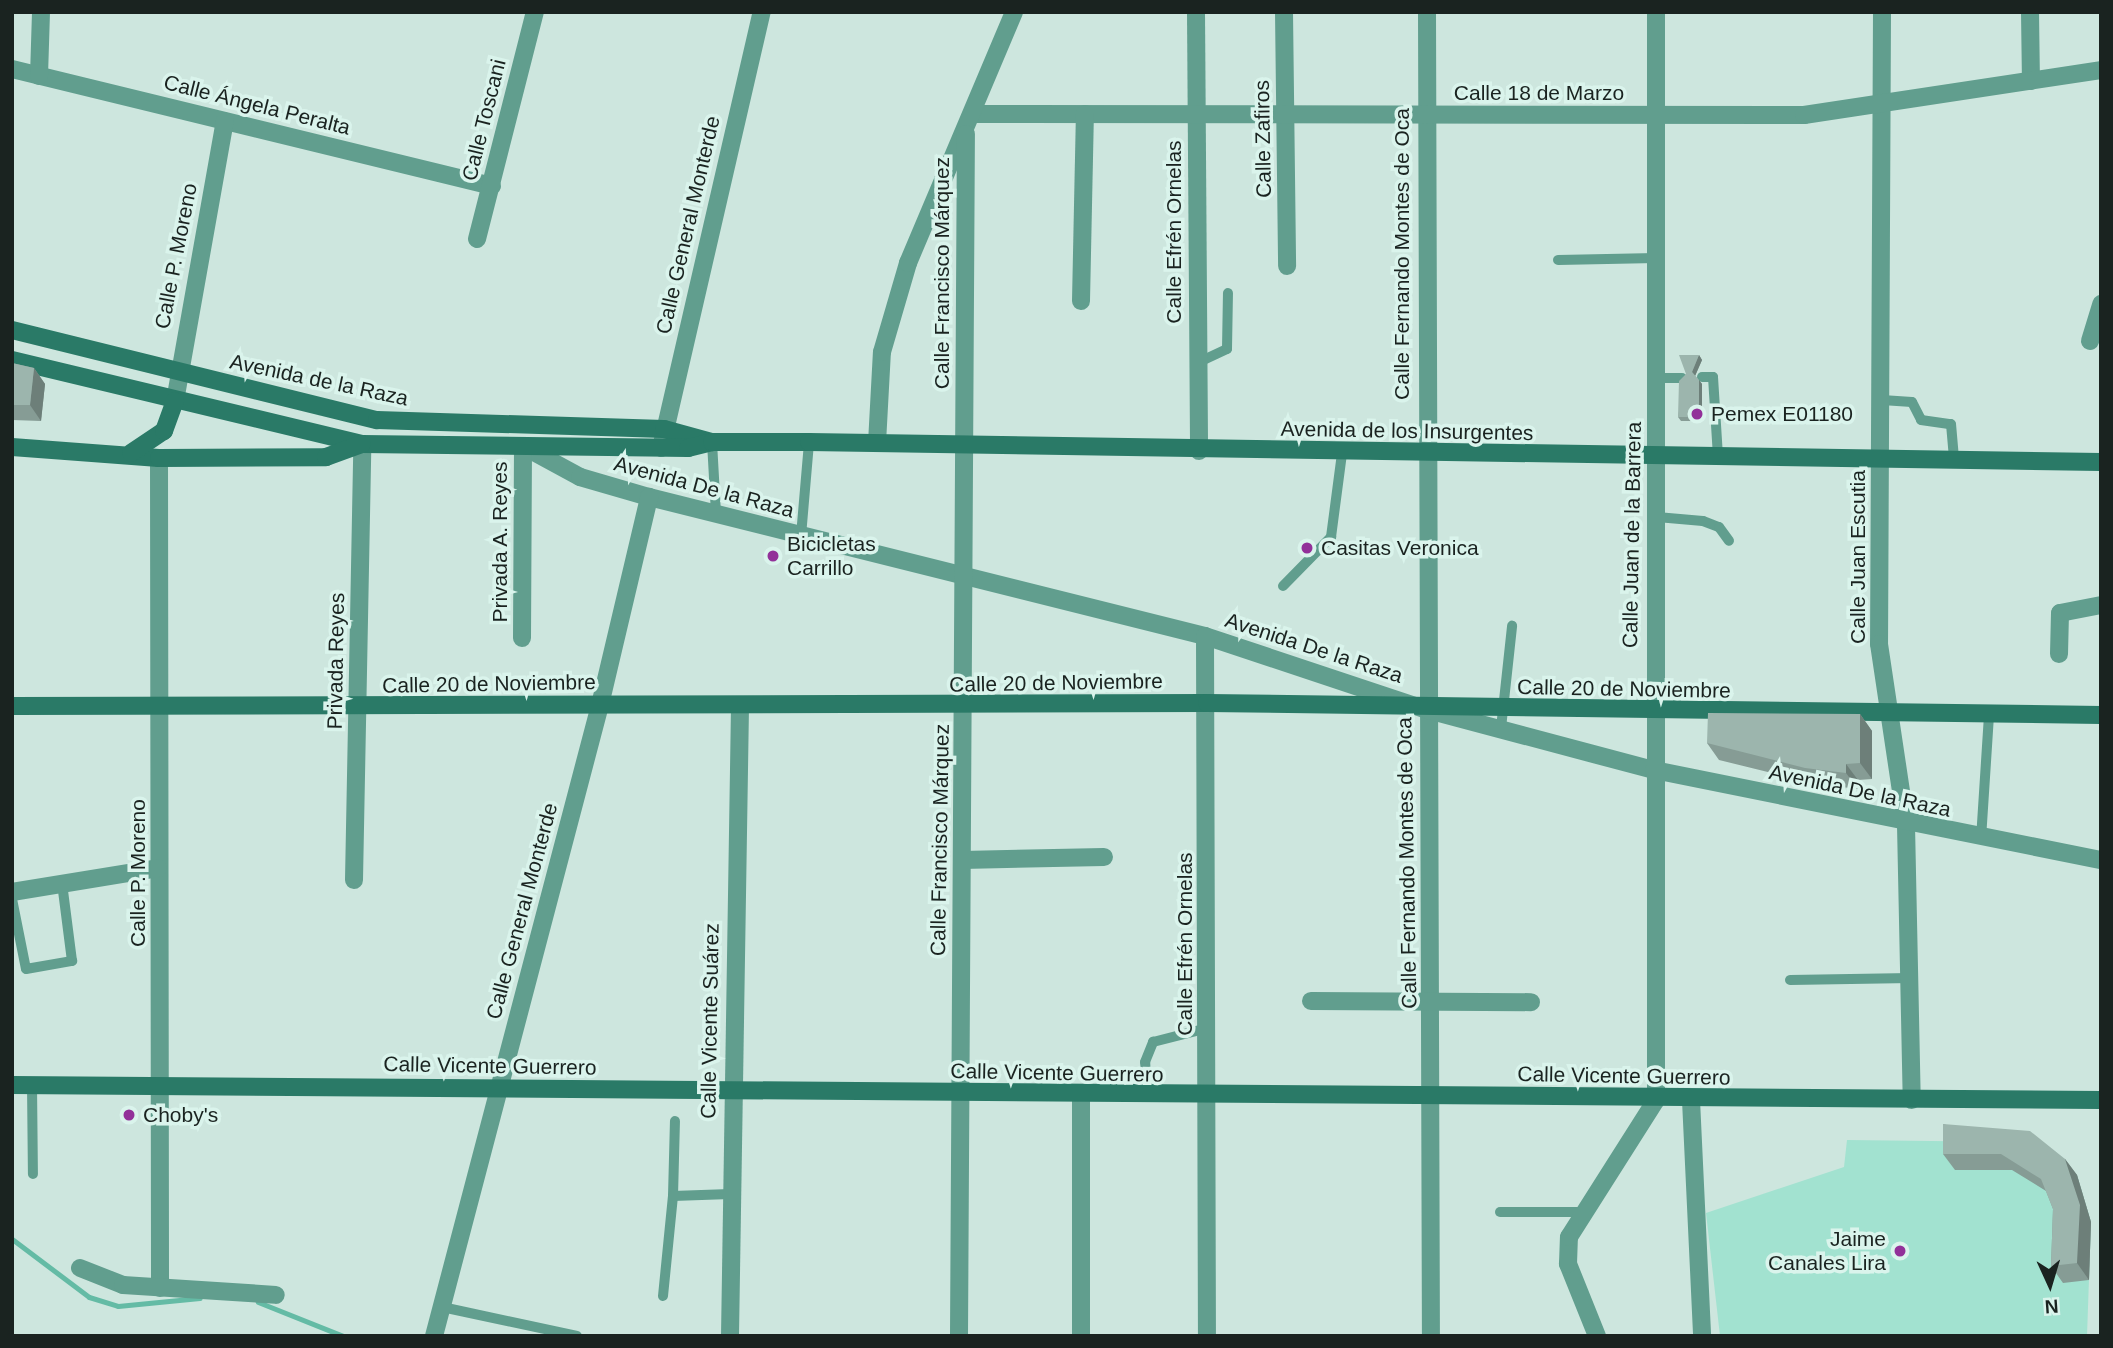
<!DOCTYPE html>
<html>
<head>
<meta charset="utf-8">
<style>
  body { margin:0 }
  #map { position:relative; width:2113px; height:1348px; overflow:hidden; background:#cde6de; font-family:Helvetica,sans-serif }
  div>[style] { position:absolute }
  [style*='--x'] { left:calc(var(--x)*1px); top:calc(var(--y)*1px); width:calc(var(--w)*1px); rotate:calc(var(--a)*1deg) }
  .green>* { inset:0; background:#a2e2d0 }
  .stream>* { height:5px; margin:-2.5px; padding:0 2.5px; transform-origin:2.5px; border-radius:2.5px; background:#64bba5 }
  .lane>* { height:10px; margin:-5px; padding:0 5px; transform-origin:5px; border-radius:5px; background:#619e8e }
  .street>* { height:18px; margin:-9px; padding:0 9px; transform-origin:9px; border-radius:9px; background:#619e8e }
  .secondary>* { height:18px; margin:-9px; padding:0 9px; transform-origin:9px; border-radius:9px; background:#2a7a67 }
  .wall>* { inset:0; background:#869c95 }
  .shaded-wall>* { inset:0; background:#6d7f79 }
  .building>* { inset:0; background:#9cb5ad }
  .dots>* { width:19px; height:19px; translate:-50% -50%; box-sizing:border-box; border:4px solid #daf4ec; border-radius:50% }
  span { translate:-50% -50%; white-space:nowrap; text-align:center; line-height:1.15; -webkit-text-stroke:7px #daf4ec; paint-order:stroke }
  .street-label { font-size:21px; color:#1a2320 }
  .poi-label { font-size:21px; color:#1a2320 }
  .left { translate:0 -50%; text-align:left }
  .right { translate:-100% -50%; text-align:right }
  .frame { position:absolute; inset:0; border:14px solid #1a2320; pointer-events:none }
  .north { position:absolute; left:2015px; top:1250px; width:70px; height:70px; -webkit-text-stroke:5px #daf4ec; paint-order:stroke; rotate:176deg; font-size:19px; font-weight:700; line-height:28px; text-align:center; color:#1a2320 }
  .north::after { content:''; display:block; margin:auto; width:24px; height:32px; background:#1a2320; clip-path:polygon(50% 0,100% 100%,50% 72%,0 100%) }
</style>
</head>
<body>
<div id="map">
  <div class="green">
    <div style="clip-path:polygon(1847px 1140px,2016px 1142px,2077px 1175px,2091px 1222px,2087px 1336px,1720px 1336px,1706px 1213px,1844px 1167px)"></div>
  </div>
  <div class="stream">
    <div style="--x:12;--y:1239;--w:96;--a:37"></div>
    <div style="--x:89;--y:1297;--w:30;--a:17"></div>
    <div style="--x:118;--y:1306;--w:82;--a:-5.6"></div>
    <div style="--x:258;--y:1302;--w:92;--a:21.8"></div>
  </div>
  <div class="lane">
    <div style="--x:1558;--y:260;--w:98;--a:-1.2"></div>
    <div style="--x:1197;--y:363;--w:33;--a:-25"></div>
    <div style="--x:1227;--y:349;--w:56;--a:-89"></div>
    <div style="--x:1702;--y:377;--w:11;--a:0"></div>
    <div style="--x:1713;--y:377;--w:80;--a:86.4"></div>
    <div style="--x:1657;--y:378;--w:25;--a:0"></div>
    <div style="--x:1882;--y:400;--w:30;--a:4"></div>
    <div style="--x:1912;--y:402;--w:20;--a:63"></div>
    <div style="--x:1921;--y:420;--w:30;--a:8"></div>
    <div style="--x:1951;--y:424;--w:36;--a:85"></div>
    <div style="--x:712;--y:442;--w:72;--a:86.8"></div>
    <div style="--x:1657;--y:517;--w:46;--a:5"></div>
    <div style="--x:1703;--y:521;--w:17;--a:21"></div>
    <div style="--x:1719;--y:527;--w:17;--a:54"></div>
    <div style="--x:801;--y:536;--w:94;--a:-85.1"></div>
    <div style="--x:1283;--y:586;--w:69;--a:-45.6"></div>
    <div style="--x:1331;--y:537;--w:85;--a:-82.5"></div>
    <div style="--x:1501;--y:728;--w:103;--a:-83.8"></div>
    <div style="--x:1981;--y:839;--w:125;--a:-86.3"></div>
    <div style="--x:12;--y:899;--w:71;--a:78.7"></div>
    <div style="--x:26;--y:969;--w:47;--a:-9.9"></div>
    <div style="--x:72;--y:961;--w:79;--a:-97.3"></div>
    <div style="--x:1790;--y:980;--w:121;--a:-0.9"></div>
    <div style="--x:32;--y:1085;--w:89;--a:89.4"></div>
    <div style="--x:1147;--y:1097;--w:35;--a:-93"></div>
    <div style="--x:1145;--y:1062;--w:22;--a:-68"></div>
    <div style="--x:1153;--y:1042;--w:57;--a:-14.3"></div>
    <div style="--x:673;--y:1196;--w:75;--a:-88.5"></div>
    <div style="--x:1500;--y:1212;--w:83;--a:0"></div>
    <div style="--x:663;--y:1296;--w:100;--a:-84.3"></div>
    <div style="--x:673;--y:1196;--w:57;--a:-2"></div>
    <div style="--x:442;--y:1307;--w:138;--a:12.1"></div>
  </div>
  <div class="street">
    <div style="--x:1196;--y:12;--w:439;--a:89.6"></div>
    <div style="--x:1284;--y:12;--w:254;--a:89.3"></div>
    <div style="--x:1427;--y:12;--w:1324;--a:89.83"></div>
    <div style="--x:1882;--y:12;--w:632;--a:90.27"></div>
    <div style="--x:1879;--y:644;--w:183;--a:81.5"></div>
    <div style="--x:1906;--y:825;--w:275;--a:88.8"></div>
    <div style="--x:2030;--y:12;--w:69;--a:89.2"></div>
    <div style="--x:12;--y:69;--w:494;--a:13.7"></div>
    <div style="--x:39;--y:76;--w:64;--a:-88.2"></div>
    <div style="--x:974;--y:114;--w:830;--a:0.07"></div>
    <div style="--x:1804;--y:115;--w:300;--a:-8.6"></div>
    <div style="--x:477;--y:239;--w:234;--a:-75.7"></div>
    <div style="--x:1081;--y:301;--w:187;--a:-88.8"></div>
    <div style="--x:2090;--y:341;--w:39;--a:-73"></div>
    <div style="--x:175;--y:401;--w:284;--a:-79.9"></div>
    <div style="--x:877;--y:443;--w:91;--a:-86.9"></div>
    <div style="--x:882;--y:352;--w:93;--a:-73.7"></div>
    <div style="--x:908;--y:263;--w:272;--a:-67.1"></div>
    <div style="--x:523;--y:446;--w:65;--a:28.5"></div>
    <div style="--x:580;--y:477;--w:72;--a:16.2"></div>
    <div style="--x:649;--y:497;--w:573;--a:14.04"></div>
    <div style="--x:1205;--y:636;--w:235;--a:18.4"></div>
    <div style="--x:1428;--y:710;--w:234;--a:14.9"></div>
    <div style="--x:1654;--y:770;--w:456;--a:11.4"></div>
    <div style="--x:661;--y:448;--w:448;--a:-77"></div>
    <div style="--x:159;--y:458;--w:830;--a:89.93"></div>
    <div style="--x:1205;--y:636;--w:700;--a:89.84"></div>
    <div style="--x:522;--y:638;--w:192;--a:-89.7"></div>
    <div style="--x:2059;--y:654;--w:41;--a:-88.6"></div>
    <div style="--x:2060;--y:613;--w:42;--a:-11"></div>
    <div style="--x:962;--y:860;--w:142;--a:-1.2"></div>
    <div style="--x:354;--y:880;--w:436;--a:-88.9"></div>
    <div style="--x:12;--y:892;--w:148;--a:-9.3"></div>
    <div style="--x:1311;--y:1001;--w:220;--a:0.3"></div>
    <div style="--x:1081;--y:1096;--w:240;--a:90"></div>
    <div style="--x:1691;--y:1100;--w:236;--a:87.3"></div>
    <div style="--x:80;--y:1268;--w:46;--a:21.6"></div>
    <div style="--x:123;--y:1285;--w:153;--a:3.7"></div>
    <div style="--x:434;--y:1336;--w:652;--a:-75.26"></div>
    <div style="--x:600;--y:705;--w:214;--a:-76.7"></div>
    <div style="--x:730;--y:1336;--w:629;--a:-89.09"></div>
    <div style="--x:959;--y:1336;--w:1202;--a:-89.67"></div>
    <div style="--x:1597;--y:1336;--w:78;--a:-111.9"></div>
    <div style="--x:1568;--y:1264;--w:27;--a:-88"></div>
    <div style="--x:1569;--y:1237;--w:162;--a:-57.6"></div>
    <div style="--x:1656;--y:1100;--w:1088;--a:-90"></div>
  </div>
  <div class="secondary">
    <div style="--x:12;--y:330;--w:376;--a:13.9"></div>
    <div style="--x:377;--y:420;--w:287;--a:1.8"></div>
    <div style="--x:664;--y:429;--w:50;--a:15.2"></div>
    <div style="--x:12;--y:360;--w:360;--a:13.5"></div>
    <div style="--x:362;--y:444;--w:326;--a:0.7"></div>
    <div style="--x:688;--y:448;--w:25;--a:-14"></div>
    <div style="--x:712;--y:442;--w:97;--a:0"></div>
    <div style="--x:809;--y:442;--w:1292;--a:0.89"></div>
    <div style="--x:12;--y:447;--w:147;--a:4.3"></div>
    <div style="--x:159;--y:458;--w:167;--a:-0.3"></div>
    <div style="--x:326;--y:457;--w:38;--a:-20"></div>
    <div style="--x:131;--y:453;--w:40;--a:-34"></div>
    <div style="--x:164;--y:431;--w:32;--a:-70"></div>
    <div style="--x:12;--y:706;--w:1195;--a:-0.14"></div>
    <div style="--x:1207;--y:703;--w:894;--a:0.77"></div>
    <div style="--x:12;--y:1085;--w:2089;--a:0.41"></div>
  </div>
  <div class="wall">
    <div style="clip-path:polygon(1699px 355px,1702px 360px,1695px 376px,1702px 384px,1702px 421px,1681px 421px,1678px 417px,1686px 374px)"></div>
    <div style="clip-path:polygon(12px 363px,34px 368px,45px 384px,41px 421px,12px 420px)"></div>
    <div style="clip-path:polygon(1860px 714px,1872px 731px,1872px 779px,1858px 780px,1858px 789px,1817px 784px,1719px 760px,1707px 743px)"></div>
    <div style="clip-path:polygon(1943px 1124px,2065px 1159px,2077px 1175px,2091px 1222px,2089px 1280px,2063px 1283px,2051px 1266px,2053px 1209px,2046px 1191px,2012px 1170px,1955px 1170px,1943px 1154px)"></div>
  </div>
  <div class="shaded-wall">
    <div style="clip-path:polygon(1699px 355px,1702px 360px,1695px 376px,1692px 372px)"></div>
    <div style="clip-path:polygon(34px 368px,45px 384px,41px 421px,30px 405px)"></div>
    <div style="clip-path:polygon(1699px 380px,1702px 384px,1702px 421px,1699px 417px)"></div>
    <div style="clip-path:polygon(1860px 714px,1872px 731px,1872px 779px,1860px 763px)"></div>
    <div style="clip-path:polygon(1846px 764px,1858px 780px,1858px 789px,1846px 773px)"></div>
    <div style="clip-path:polygon(2065px 1159px,2077px 1175px,2091px 1222px,2089px 1280px,2077px 1263px)"></div>
  </div>
  <div class="building">
    <div style="clip-path:polygon(1679px 355px,1699px 355px,1692px 372px,1699px 380px,1699px 417px,1678px 417px,1679px 381px,1686px 374px)"></div>
    <div style="clip-path:polygon(12px 363px,34px 368px,30px 405px,12px 405px)"></div>
    <div style="clip-path:polygon(1708px 713px,1860px 714px,1860px 763px,1846px 764px,1846px 773px,1805px 768px,1707px 743px)"></div>
    <div style="clip-path:polygon(1943px 1124px,2030px 1131px,2065px 1159px,2080px 1205px,2077px 1263px,2051px 1266px,2053px 1209px,2041px 1179px,2001px 1154px,1943px 1154px)"></div>
  </div>
  <div class="dots">
    <div style="left:1697px;top:414px;background:#923199"></div>
    <div style="left:1307px;top:548px;background:#923199"></div>
    <div style="left:773px;top:556px;background:#923199"></div>
    <div style="left:129px;top:1115px;background:#923199"></div>
    <div style="left:1900px;top:1251px;background:#923199"></div>
  </div>
  <div class="street-label">
    <span style="left:1539px;top:93px">Calle 18 de Marzo</span>
    <span style="left:257px;top:105px;rotate:14deg">Calle Ángela Peralta</span>
    <span style="left:484px;top:120px;rotate:-76deg">Calle Toscani</span>
    <span style="left:1263px;top:139px;rotate:-91deg">Calle Zafiros</span>
    <span style="left:688px;top:225px;rotate:-77deg">Calle General Monterde</span>
    <span style="left:1174px;top:232px;rotate:-90deg">Calle Efrén Ornelas</span>
    <span style="left:1402px;top:254px;rotate:-90deg">Calle Fernando Montes de Oca</span>
    <span style="left:176px;top:256px;rotate:-79deg">Calle P. Moreno</span>
    <span style="left:942px;top:273px;rotate:-90deg">Calle Francisco Márquez</span>
    <span style="left:319px;top:380px;rotate:12deg">Avenida de la Raza</span>
    <span style="left:1407px;top:431px;rotate:1deg">Avenida de los Insurgentes</span>
    <span style="left:704px;top:487px;rotate:15deg">Avenida De la Raza</span>
    <span style="left:1632px;top:535px;rotate:-89deg">Calle Juan de la Barrera</span>
    <span style="left:500px;top:542px;rotate:-90deg">Privada A. Reyes</span>
    <span style="left:1858px;top:557px;rotate:-90deg">Calle Juan Escutia</span>
    <span style="left:1314px;top:648px;rotate:18deg">Avenida De la Raza</span>
    <span style="left:336px;top:661px;rotate:-89deg">Privada Reyes</span>
    <span style="left:1056px;top:683px;rotate:-1deg">Calle 20 de Noviembre</span>
    <span style="left:489px;top:684px;rotate:-1deg">Calle 20 de Noviembre</span>
    <span style="left:1624px;top:689px;rotate:1deg">Calle 20 de Noviembre</span>
    <span style="left:1860px;top:791px;rotate:12deg">Avenida De la Raza</span>
    <span style="left:940px;top:840px;rotate:-89deg">Calle Francisco Márquez</span>
    <span style="left:1407px;top:863px;rotate:-91deg">Calle Fernando Montes de Oca</span>
    <span style="left:138px;top:873px;rotate:-90deg">Calle P. Moreno</span>
    <span style="left:522px;top:911px;rotate:-75deg">Calle General Monterde</span>
    <span style="left:1185px;top:944px;rotate:-90deg">Calle Efrén Ornelas</span>
    <span style="left:710px;top:1021px;rotate:-89deg">Calle Vicente Suárez</span>
    <span style="left:490px;top:1066px;rotate:1deg">Calle Vicente Guerrero</span>
    <span style="left:1057px;top:1073px;rotate:1deg">Calle Vicente Guerrero</span>
    <span style="left:1624px;top:1076px;rotate:1deg">Calle Vicente Guerrero</span>
  </div>
  <div class="poi-label">
    <span class="left" style="left:1711px;top:414px">Pemex E01180</span>
    <span class="left" style="left:787px;top:556px">Bicicletas<br>Carrillo</span>
    <span class="left" style="left:1321px;top:548px">Casitas Veronica</span>
    <span class="left" style="left:143px;top:1115px">Choby's</span>
    <span class="right" style="left:1886px;top:1251px">Jaime<br>Canales Lira</span>
  </div>
  <div class="frame"></div>
  <div class="north">N</div>
</div>
</body>
</html>
